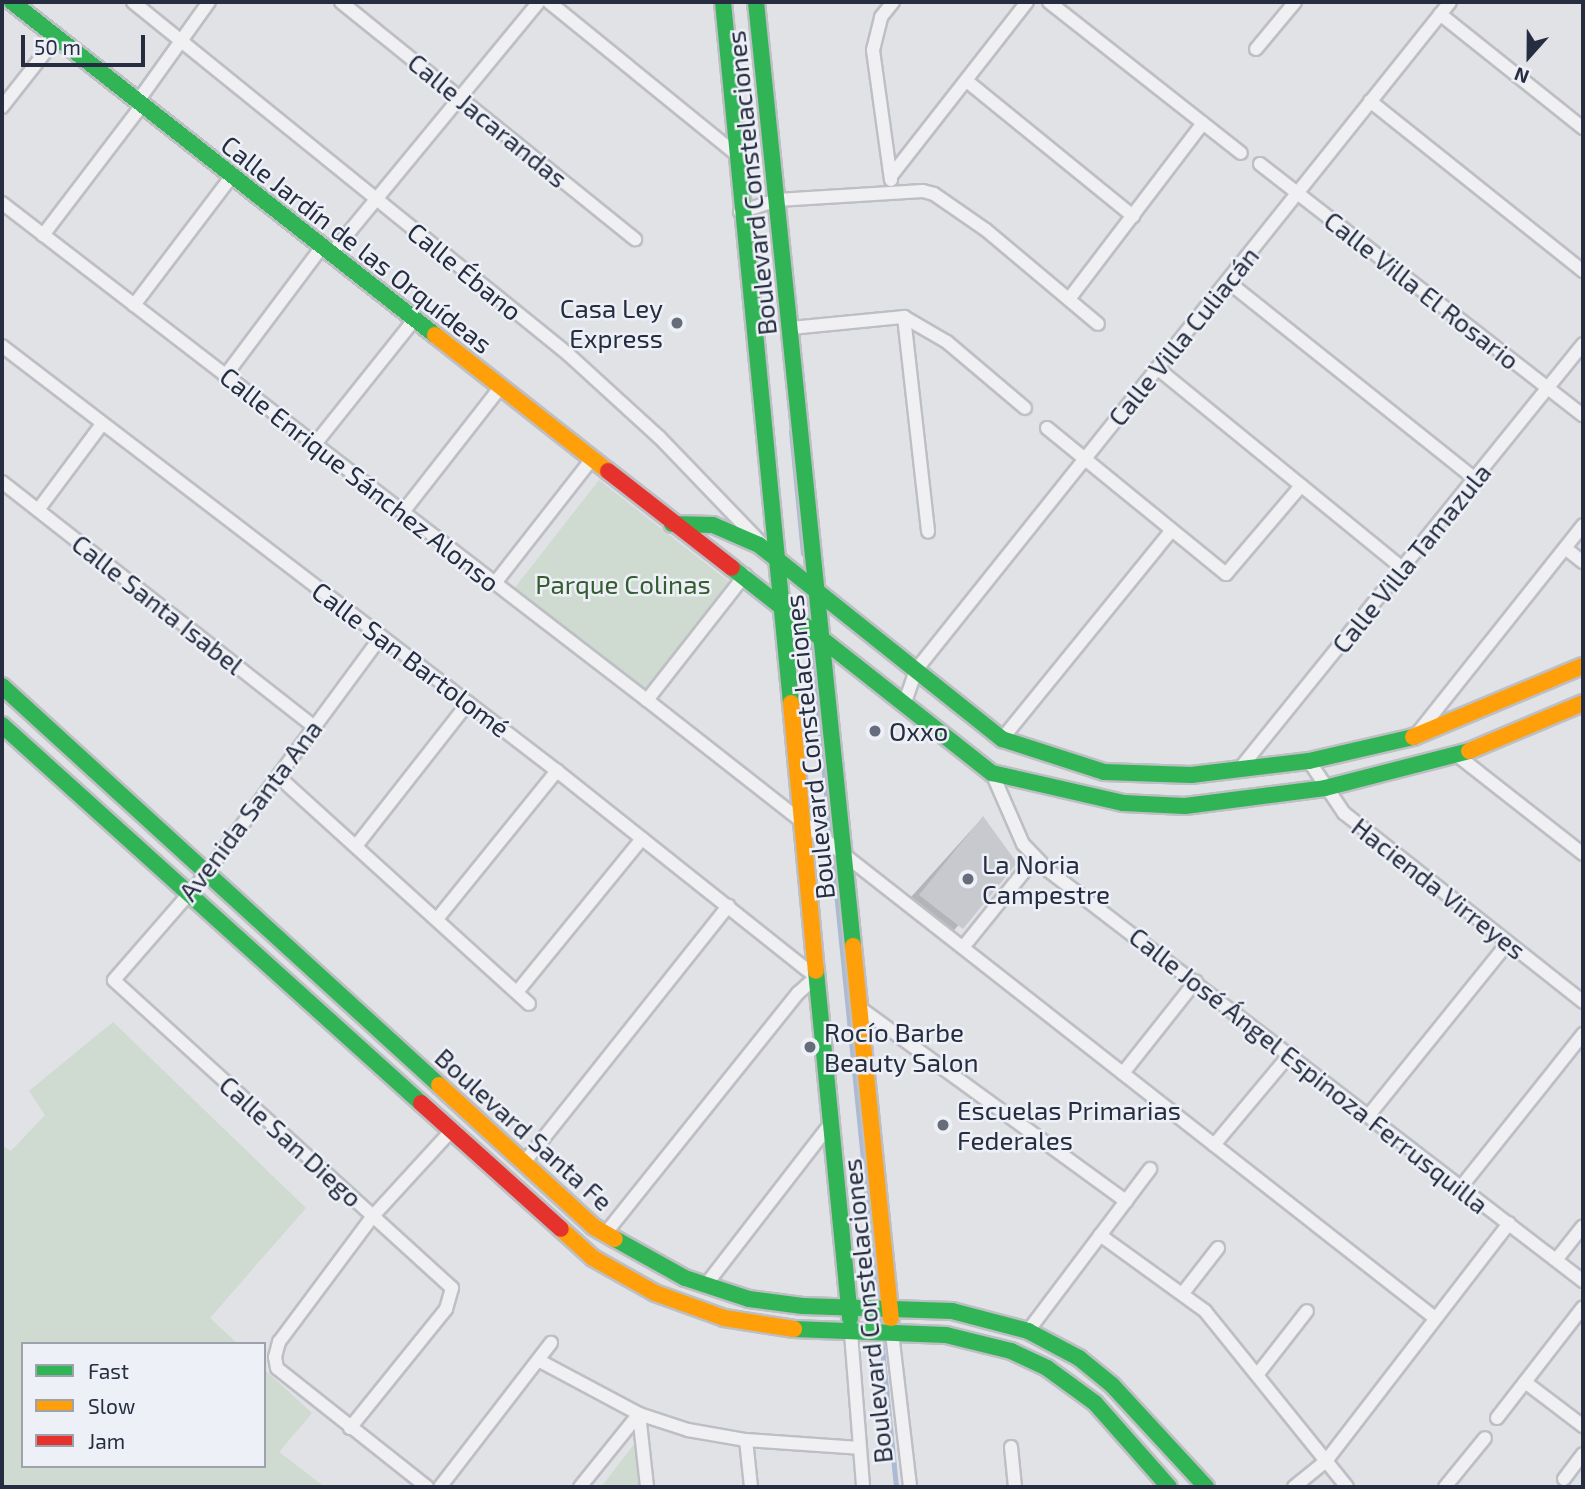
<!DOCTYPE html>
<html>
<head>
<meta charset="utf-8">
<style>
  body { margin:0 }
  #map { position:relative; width:1585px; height:1489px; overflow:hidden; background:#e0e2e6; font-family:"Exo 2",sans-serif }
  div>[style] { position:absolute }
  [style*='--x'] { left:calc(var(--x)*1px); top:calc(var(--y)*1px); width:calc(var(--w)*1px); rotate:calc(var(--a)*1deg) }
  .green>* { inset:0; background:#cfdad0; transform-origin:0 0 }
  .shadow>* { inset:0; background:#0003; transform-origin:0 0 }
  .stream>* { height:5px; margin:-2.5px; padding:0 2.5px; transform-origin:2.5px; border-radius:2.5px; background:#acbbd3 }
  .building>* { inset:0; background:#c7c9ce }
  .roads { filter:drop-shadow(2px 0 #bdbfc4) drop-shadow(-2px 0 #bdbfc4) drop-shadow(0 2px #bdbfc4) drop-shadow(0 -2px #bdbfc4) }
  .street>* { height:12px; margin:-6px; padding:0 6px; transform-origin:6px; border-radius:6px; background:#f0f0f2 }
  .fast>* { height:16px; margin:-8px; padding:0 8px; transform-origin:8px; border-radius:8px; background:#30b455 }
  .slow>* { height:16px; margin:-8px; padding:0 8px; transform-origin:8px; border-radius:8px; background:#ff9f0a }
  .jam>* { height:16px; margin:-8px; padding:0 8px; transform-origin:8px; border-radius:8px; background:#e5322d }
  .dots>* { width:19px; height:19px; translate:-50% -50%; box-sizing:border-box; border:4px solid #edf0f6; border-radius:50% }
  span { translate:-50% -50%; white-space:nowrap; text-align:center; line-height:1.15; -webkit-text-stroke:5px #edf0f6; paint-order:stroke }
  .street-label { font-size:26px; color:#262d40 }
  .poi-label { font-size:26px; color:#262d40 }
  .right { translate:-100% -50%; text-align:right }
  .left { translate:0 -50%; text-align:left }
  .park-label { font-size:26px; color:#365d32 }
  .frame { position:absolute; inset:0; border:4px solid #262d40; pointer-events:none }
  .legend { position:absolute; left:21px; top:1342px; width:245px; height:126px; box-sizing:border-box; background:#edf0f6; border:2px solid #9da2ad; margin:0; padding:9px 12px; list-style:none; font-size:21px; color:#262d40 }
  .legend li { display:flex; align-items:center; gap:14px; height:35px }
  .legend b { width:35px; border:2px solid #9da2ad }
  .north { position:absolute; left:1494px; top:21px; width:70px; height:70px; -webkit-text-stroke:5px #edf0f6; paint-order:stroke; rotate:201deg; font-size:19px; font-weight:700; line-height:28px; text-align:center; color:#262d40 }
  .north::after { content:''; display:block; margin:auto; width:24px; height:32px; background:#262d40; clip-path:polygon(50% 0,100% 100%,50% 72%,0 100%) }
  .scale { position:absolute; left:21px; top:35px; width:124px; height:32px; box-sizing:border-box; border:4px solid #262d40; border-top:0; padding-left:9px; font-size:21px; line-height:24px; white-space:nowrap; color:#262d40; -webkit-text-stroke:5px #edf0f6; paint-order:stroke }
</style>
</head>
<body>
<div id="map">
  <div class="green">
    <div style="left:599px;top:480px;width:170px;height:138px;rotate:38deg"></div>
    <div style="clip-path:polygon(113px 1022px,306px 1208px,210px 1318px,238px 1344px,23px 1344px,23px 1466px,264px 1466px,264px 1369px,312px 1413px,279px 1452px,325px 1487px,2px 1487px,2px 1145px,11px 1151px,45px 1115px,29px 1091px)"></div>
    <div style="clip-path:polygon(635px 1443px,640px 1487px,601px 1487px)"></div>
  </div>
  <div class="shadow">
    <div style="left:975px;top:826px;width:54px;height:100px;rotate:42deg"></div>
  </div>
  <div class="stream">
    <div style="--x:791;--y:431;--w:123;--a:84.4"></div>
    <div style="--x:807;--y:589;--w:15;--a:86"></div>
    <div style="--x:811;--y:644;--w:847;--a:84.24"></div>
  </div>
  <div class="building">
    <div style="clip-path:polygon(983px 816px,1017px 863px,963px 929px,919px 895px)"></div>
  </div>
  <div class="roads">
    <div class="street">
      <div style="--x:133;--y:2;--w:560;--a:38.98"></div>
      <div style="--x:568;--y:354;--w:123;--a:42.4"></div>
      <div style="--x:659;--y:437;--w:146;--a:46.1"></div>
      <div style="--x:341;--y:2;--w:378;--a:38.9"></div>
      <div style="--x:549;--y:2;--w:240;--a:39.1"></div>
      <div style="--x:1049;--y:2;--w:244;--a:38.2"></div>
      <div style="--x:1440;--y:14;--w:183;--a:38.6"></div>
      <div style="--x:1256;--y:49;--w:61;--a:-50.3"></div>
      <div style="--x:968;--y:82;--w:213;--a:39.1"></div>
      <div style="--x:138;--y:101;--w:122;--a:-54.4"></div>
      <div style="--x:1370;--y:101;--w:273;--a:38.6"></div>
      <div style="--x:2;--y:107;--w:89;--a:-51.8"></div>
      <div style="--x:1260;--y:164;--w:409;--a:37.9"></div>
      <div style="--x:891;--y:176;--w:221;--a:-52"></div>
      <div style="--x:891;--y:180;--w:131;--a:-97.9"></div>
      <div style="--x:873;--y:50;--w:34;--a:-76"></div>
      <div style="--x:881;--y:17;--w:19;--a:-51"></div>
      <div style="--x:2;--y:203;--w:814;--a:37.62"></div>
      <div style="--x:647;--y:700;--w:1001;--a:38.11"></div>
      <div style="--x:740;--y:212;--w:39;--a:-18"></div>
      <div style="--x:777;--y:200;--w:146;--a:-3.5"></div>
      <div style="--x:923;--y:191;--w:11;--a:15"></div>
      <div style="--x:934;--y:194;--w:63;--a:34.7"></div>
      <div style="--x:986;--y:230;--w:146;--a:40"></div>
      <div style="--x:43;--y:235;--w:163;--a:-52.7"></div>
      <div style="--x:331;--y:254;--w:327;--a:-50.5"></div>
      <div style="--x:1227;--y:281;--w:317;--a:38.6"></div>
      <div style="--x:1069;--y:299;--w:221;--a:-52.7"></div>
      <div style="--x:134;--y:305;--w:162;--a:-52.8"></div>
      <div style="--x:904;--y:317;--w:216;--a:83.6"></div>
      <div style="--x:791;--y:328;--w:114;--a:-5.6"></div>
      <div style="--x:904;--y:317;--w:50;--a:30.2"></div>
      <div style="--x:947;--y:342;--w:102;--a:40.2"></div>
      <div style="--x:2;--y:346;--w:699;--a:37.44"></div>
      <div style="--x:557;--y:771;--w:331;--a:38.5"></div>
      <div style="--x:816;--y:977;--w:24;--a:138"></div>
      <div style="--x:798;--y:993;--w:309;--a:128.7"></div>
      <div style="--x:1157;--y:368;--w:315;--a:39.2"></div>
      <div style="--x:225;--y:376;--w:161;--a:-53.1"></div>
      <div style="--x:1047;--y:428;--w:231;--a:39.2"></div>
      <div style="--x:1226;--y:574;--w:116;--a:-49.6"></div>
      <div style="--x:315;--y:444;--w:159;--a:-51.4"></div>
      <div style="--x:2;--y:482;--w:395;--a:38.1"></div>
      <div style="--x:38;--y:510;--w:107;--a:-53.3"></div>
      <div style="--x:403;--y:512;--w:157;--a:-52"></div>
      <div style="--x:1565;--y:548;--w:23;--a:38"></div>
      <div style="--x:495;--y:583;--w:156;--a:-52"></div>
      <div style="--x:647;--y:700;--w:159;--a:-51.9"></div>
      <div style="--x:904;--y:705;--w:37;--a:-71"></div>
      <div style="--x:916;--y:670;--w:855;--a:-51.36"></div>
      <div style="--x:1417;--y:734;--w:267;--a:-51.5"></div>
      <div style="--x:1002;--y:739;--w:269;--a:-50.9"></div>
      <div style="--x:1458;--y:756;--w:159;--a:38.1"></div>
      <div style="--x:1309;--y:761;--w:63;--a:56.1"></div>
      <div style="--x:1344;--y:813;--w:305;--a:38.3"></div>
      <div style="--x:1238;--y:771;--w:549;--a:-51.06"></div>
      <div style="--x:992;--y:773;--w:77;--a:66.4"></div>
      <div style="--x:1023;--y:844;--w:37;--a:46"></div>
      <div style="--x:1049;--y:871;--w:673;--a:37.52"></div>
      <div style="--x:280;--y:778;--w:336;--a:42.2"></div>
      <div style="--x:356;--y:846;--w:182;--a:-51.9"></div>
      <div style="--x:437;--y:919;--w:191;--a:-51"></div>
      <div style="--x:964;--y:946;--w:113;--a:-51.1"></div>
      <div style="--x:517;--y:992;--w:198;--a:-50.8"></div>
      <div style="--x:860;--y:1008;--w:329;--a:36"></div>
      <div style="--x:1123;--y:1073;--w:117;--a:-51.6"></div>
      <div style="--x:1369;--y:1115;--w:221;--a:-51.1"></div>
      <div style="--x:1214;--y:1145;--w:120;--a:-50.1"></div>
      <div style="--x:523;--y:1164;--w:330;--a:-51.5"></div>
      <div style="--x:1461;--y:1187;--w:196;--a:-51.4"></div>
      <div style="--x:1100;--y:1235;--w:130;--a:35.9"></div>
      <div style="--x:1205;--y:1311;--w:226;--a:51.1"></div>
      <div style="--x:1556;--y:1260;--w:43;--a:-51.5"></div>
      <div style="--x:705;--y:1286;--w:205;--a:-52.3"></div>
      <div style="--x:1183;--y:1293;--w:57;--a:-52.1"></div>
      <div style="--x:1028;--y:1331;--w:203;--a:-53"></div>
      <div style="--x:851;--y:1333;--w:154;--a:85.5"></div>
      <div style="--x:892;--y:1333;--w:155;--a:83.3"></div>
      <div style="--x:538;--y:1360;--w:115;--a:28.1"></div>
      <div style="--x:639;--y:1414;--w:52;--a:18.1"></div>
      <div style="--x:688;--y:1430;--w:59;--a:9.8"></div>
      <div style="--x:746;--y:1440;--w:113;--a:4"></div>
      <div style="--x:1257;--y:1375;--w:81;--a:-52"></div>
      <div style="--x:1525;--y:1382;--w:73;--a:37.2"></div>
      <div style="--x:639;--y:1414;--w:73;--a:83.7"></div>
      <div style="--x:1497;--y:1418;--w:140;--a:-52.2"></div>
      <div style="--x:350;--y:1428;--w:153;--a:-51.1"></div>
      <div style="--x:446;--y:1309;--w:22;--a:-74"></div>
      <div style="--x:452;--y:1288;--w:457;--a:-137.7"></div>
      <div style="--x:114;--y:980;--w:140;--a:-49"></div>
      <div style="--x:206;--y:874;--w:295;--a:-53.6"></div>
      <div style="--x:746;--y:1440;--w:47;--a:83.9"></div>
      <div style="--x:1011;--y:1447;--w:40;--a:84.3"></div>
      <div style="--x:1564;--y:1479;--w:31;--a:-53"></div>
      <div style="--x:427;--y:1487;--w:191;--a:-141.6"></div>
      <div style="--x:277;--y:1368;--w:11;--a:-100"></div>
      <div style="--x:275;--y:1357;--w:16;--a:-75"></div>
      <div style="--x:279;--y:1342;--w:157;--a:-53.3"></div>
      <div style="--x:373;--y:1216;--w:113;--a:-47.5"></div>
      <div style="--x:440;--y:1487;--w:182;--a:-52.4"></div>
      <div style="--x:580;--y:1487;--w:94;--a:-51.1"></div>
      <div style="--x:1294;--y:1487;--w:41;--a:-39.1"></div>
      <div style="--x:1326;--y:1461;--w:300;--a:-52.4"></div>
      <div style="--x:1445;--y:1487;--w:63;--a:-50.8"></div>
    </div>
    <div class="fast">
      <div style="--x:12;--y:2;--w:538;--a:38.21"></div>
      <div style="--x:723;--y:2;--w:704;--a:84.46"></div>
      <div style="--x:756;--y:2;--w:949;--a:84.13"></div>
      <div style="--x:672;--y:524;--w:41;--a:1.4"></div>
      <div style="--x:713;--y:525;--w:50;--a:23.5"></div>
      <div style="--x:759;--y:545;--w:311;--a:38.6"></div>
      <div style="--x:1002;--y:739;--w:107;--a:17.9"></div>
      <div style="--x:1104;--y:772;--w:87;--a:2"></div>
      <div style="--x:1191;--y:775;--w:119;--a:-6.8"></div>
      <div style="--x:1309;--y:761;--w:107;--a:-13"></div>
      <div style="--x:732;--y:568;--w:331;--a:38.3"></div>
      <div style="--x:992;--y:773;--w:134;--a:12.9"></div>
      <div style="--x:1123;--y:803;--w:62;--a:2.8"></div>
      <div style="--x:1185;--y:806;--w:141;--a:-7.3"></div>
      <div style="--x:1325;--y:788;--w:149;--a:-14.4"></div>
      <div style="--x:2;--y:686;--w:592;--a:42.4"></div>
      <div style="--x:2;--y:725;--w:564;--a:42.06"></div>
      <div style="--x:816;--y:971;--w:349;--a:84.4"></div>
      <div style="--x:615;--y:1239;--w:80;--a:29.1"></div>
      <div style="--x:685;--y:1278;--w:67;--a:18.2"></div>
      <div style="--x:749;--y:1299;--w:54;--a:7.4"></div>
      <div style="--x:803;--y:1306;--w:149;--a:1.9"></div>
      <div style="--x:952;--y:1311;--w:79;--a:14.7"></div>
      <div style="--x:1028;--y:1331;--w:58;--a:27.9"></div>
      <div style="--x:1079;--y:1358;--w:43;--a:39.3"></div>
      <div style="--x:1112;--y:1385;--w:139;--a:47.3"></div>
      <div style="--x:794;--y:1329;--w:152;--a:2.3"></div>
      <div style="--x:946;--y:1335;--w:67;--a:13.8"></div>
      <div style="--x:1011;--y:1351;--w:40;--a:25"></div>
      <div style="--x:1047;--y:1368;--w:59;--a:36.1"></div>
      <div style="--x:1095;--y:1403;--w:112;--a:48.6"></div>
    </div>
    <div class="slow">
      <div style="--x:435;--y:335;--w:220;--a:38.2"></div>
      <div style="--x:791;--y:703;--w:269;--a:84.7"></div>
      <div style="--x:1413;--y:737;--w:184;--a:-22.7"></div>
      <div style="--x:1469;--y:751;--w:124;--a:-22.8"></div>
      <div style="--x:853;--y:946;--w:374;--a:84.2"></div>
      <div style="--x:439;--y:1085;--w:210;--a:42.5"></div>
      <div style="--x:594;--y:1227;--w:24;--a:30"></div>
      <div style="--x:561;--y:1229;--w:43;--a:42.2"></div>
      <div style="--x:593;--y:1258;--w:71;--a:29.4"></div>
      <div style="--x:655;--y:1293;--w:73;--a:19.9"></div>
      <div style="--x:724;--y:1318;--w:71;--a:8.9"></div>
    </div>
    <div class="jam">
      <div style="--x:608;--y:471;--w:157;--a:38"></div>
      <div style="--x:421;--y:1103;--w:188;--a:42"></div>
    </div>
  </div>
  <div class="dots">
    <div style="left:677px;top:323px;background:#676c7a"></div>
    <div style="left:875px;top:731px;background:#676c7a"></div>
    <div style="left:968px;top:879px;background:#676c7a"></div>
    <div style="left:810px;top:1047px;background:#676c7a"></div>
    <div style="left:943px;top:1125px;background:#676c7a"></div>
  </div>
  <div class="street-label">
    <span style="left:488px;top:120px;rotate:39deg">Calle Jacarandas</span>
    <span style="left:751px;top:183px;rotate:-96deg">Boulevard Constelaciones</span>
    <span style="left:357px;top:244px;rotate:38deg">Calle Jardín de las Orquídeas</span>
    <span style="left:465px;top:271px;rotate:39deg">Calle Ébano</span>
    <span style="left:1422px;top:290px;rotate:38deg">Calle Villa El Rosario</span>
    <span style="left:1183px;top:336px;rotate:-51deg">Calle Villa Culiacán</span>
    <span style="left:360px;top:479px;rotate:38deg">Calle Enrique Sánchez Alonso</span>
    <span style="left:1411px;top:558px;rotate:-51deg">Calle Villa Tamazula</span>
    <span style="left:158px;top:604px;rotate:38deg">Calle Santa Isabel</span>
    <span style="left:411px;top:659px;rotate:37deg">Calle San Bartolomé</span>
    <span style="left:809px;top:747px;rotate:-96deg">Boulevard Constelaciones</span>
    <span style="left:250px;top:810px;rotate:-53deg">Avenida Santa Ana</span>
    <span style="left:1439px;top:888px;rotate:38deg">Hacienda Virreyes</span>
    <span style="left:1309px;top:1070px;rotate:38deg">Calle José Ángel Espinoza Ferrusquilla</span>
    <span style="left:524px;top:1129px;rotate:42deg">Boulevard Santa Fe</span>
    <span style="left:291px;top:1141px;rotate:42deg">Calle San Diego</span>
    <span style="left:867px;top:1311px;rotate:-96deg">Boulevard Constelaciones</span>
  </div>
  <div class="poi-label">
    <span class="right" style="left:663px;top:323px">Casa Ley<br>Express</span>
    <span class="left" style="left:889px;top:731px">Oxxo</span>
    <span class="left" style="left:982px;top:879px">La Noria<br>Campestre</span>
    <span class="left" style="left:824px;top:1047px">Rocío Barbe<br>Beauty Salon</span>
    <span class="left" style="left:957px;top:1125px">Escuelas Primarias<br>Federales</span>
  </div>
  <div class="park-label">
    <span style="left:623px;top:584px">Parque Colinas</span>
  </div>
  <div class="frame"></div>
  <ul class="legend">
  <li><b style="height:9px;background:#30b455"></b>Fast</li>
  <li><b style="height:9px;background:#ff9f0a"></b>Slow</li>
  <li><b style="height:9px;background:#e5322d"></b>Jam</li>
  </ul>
  <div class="north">N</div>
  <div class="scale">50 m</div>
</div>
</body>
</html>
